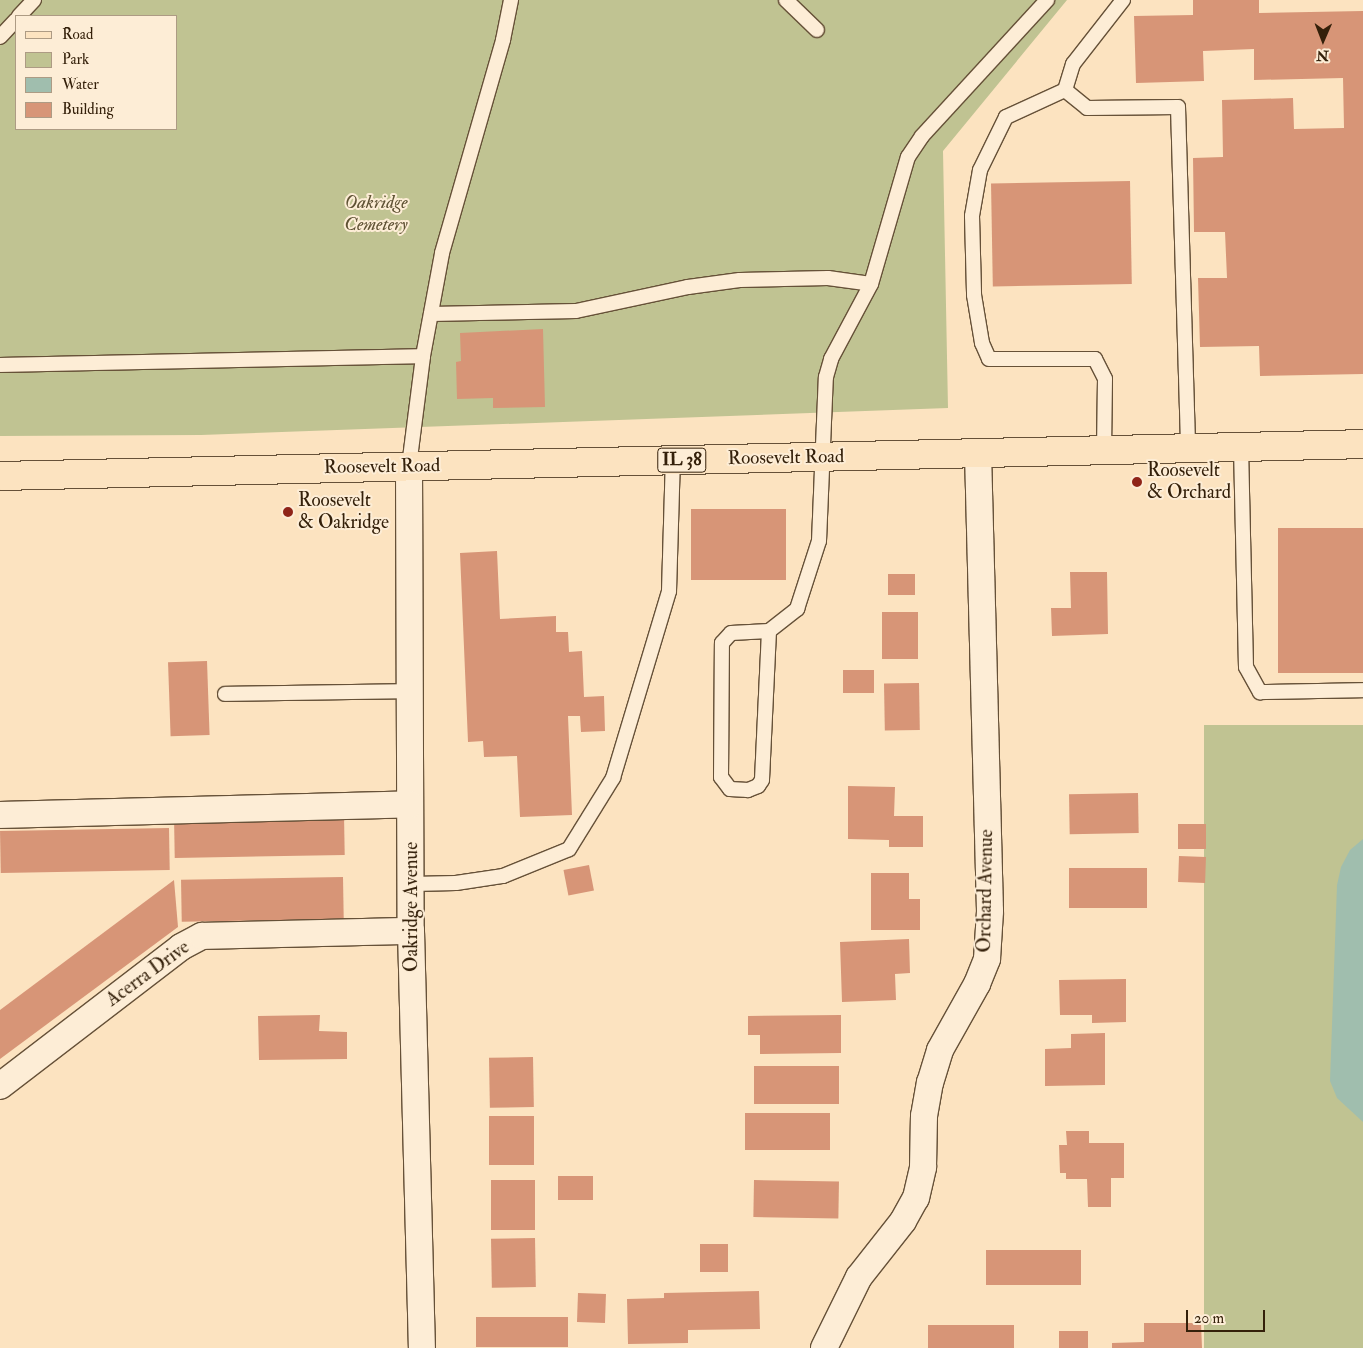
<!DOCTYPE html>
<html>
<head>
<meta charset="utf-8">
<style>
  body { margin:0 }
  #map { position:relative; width:1363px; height:1348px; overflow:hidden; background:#fce3c0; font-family:"IM FELL Double Pica",serif }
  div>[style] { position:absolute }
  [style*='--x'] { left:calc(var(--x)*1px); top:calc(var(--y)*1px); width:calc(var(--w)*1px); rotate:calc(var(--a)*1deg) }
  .green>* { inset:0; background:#c0c392; transform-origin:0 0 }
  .water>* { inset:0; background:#a0beae }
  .building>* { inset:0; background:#d79577; transform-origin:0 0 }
  .roads { filter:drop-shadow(1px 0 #665138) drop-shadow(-1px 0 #665138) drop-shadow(0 1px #665138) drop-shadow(0 -1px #665138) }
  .lane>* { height:14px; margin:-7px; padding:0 7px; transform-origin:7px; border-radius:7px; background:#fdedd6 }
  .street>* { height:26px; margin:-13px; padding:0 13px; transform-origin:13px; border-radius:13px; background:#fdedd6 }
  .primary>* { height:28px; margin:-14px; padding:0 14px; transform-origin:14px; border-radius:14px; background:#fce3c0 }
  .dots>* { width:14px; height:14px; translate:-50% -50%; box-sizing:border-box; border:2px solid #fdedd6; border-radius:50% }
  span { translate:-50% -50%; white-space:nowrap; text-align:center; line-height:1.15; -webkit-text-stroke:4px #fdedd6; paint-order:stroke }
  .shield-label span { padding:1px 4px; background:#fdedd6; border:1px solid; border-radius:4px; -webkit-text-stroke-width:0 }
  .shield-label { font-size:18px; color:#34200a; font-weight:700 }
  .park-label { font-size:19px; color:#5e5133; font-style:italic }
  .street-label { font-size:19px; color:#34200a }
  .poi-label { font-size:19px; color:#34200a }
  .left { translate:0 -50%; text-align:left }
  .legend { position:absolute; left:15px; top:15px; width:162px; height:115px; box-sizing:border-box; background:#fdedd6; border:1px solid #ad9b84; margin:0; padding:6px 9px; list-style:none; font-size:15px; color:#34200a }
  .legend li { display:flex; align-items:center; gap:10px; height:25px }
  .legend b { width:25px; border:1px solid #ad9b84 }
  .north { position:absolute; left:1298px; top:15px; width:50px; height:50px; -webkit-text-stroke:4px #fdedd6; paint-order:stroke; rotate:181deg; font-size:14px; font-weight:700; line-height:20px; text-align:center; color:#34200a }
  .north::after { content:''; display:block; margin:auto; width:18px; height:22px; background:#34200a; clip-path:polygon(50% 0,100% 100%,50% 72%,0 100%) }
  .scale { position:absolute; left:1186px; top:1310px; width:79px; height:22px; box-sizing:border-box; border:2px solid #34200a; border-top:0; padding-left:6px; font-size:15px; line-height:18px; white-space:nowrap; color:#34200a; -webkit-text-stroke:4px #fdedd6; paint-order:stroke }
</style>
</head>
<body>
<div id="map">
  <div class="green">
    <div style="clip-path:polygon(evenodd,0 0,1067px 0,943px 151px,948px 408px,201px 435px,0 436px,0 0,16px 16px,176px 16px,176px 129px,16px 129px,16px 16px)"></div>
    <div style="left:1363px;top:725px;width:623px;height:159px;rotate:90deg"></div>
  </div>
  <div class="water">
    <div style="clip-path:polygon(1363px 839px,1363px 1122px,1337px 1098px,1330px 1081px,1337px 885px,1341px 867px,1350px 850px)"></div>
  </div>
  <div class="building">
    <div style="clip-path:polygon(1193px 0,1259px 0,1259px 13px,1363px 11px,1363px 374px,1260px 376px,1259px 346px,1200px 347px,1198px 278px,1227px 278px,1225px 232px,1194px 232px,1193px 158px,1223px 157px,1222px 100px,1293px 98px,1294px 129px,1344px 128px,1343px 78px,1254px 80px,1254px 49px,1203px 51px,1204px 81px,1136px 83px,1134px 16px,1193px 15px)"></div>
    <div style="left:1130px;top:181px;width:103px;height:139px;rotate:89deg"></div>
    <div style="clip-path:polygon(543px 329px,545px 407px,493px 408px,493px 398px,457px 399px,456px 362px,461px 361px,460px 333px)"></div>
    <div style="left:786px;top:509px;width:71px;height:95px;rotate:90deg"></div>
    <div style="left:1363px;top:528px;width:145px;height:85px;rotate:90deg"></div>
    <div style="clip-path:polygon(497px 551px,500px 619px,556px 616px,556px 632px,568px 632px,569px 652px,582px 651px,584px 697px,604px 696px,605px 731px,581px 732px,580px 716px,568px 716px,572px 815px,520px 817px,517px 756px,484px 757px,483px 741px,468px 742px,460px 553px)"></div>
    <div style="clip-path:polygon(1070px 572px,1107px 572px,1108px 634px,1052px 636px,1051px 608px,1071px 608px)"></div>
    <div style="left:915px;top:574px;width:21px;height:27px;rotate:90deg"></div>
    <div style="left:918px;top:612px;width:47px;height:36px;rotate:90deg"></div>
    <div style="left:207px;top:661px;width:74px;height:39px;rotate:88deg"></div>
    <div style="left:843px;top:670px;width:31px;height:23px"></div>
    <div style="left:919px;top:683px;width:47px;height:35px;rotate:89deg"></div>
    <div style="clip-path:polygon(848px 786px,895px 787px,894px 816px,923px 816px,923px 847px,889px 847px,889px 840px,848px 839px)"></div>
    <div style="left:1138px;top:793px;width:40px;height:69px;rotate:89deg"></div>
    <div style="left:344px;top:814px;width:41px;height:170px;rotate:89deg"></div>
    <div style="left:1178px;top:824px;width:28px;height:25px"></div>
    <div style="left:169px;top:828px;width:42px;height:169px;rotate:89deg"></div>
    <div style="left:1179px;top:856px;width:27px;height:26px;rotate:2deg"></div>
    <div style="left:589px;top:865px;width:26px;height:26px;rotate:79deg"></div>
    <div style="left:1069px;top:868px;width:78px;height:40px"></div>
    <div style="clip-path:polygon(871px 873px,909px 873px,909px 899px,920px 899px,920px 930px,871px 930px)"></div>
    <div style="left:343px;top:877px;width:42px;height:162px;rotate:89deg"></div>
    <div style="clip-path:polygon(174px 880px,178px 927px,0 1059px,0 1010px)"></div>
    <div style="clip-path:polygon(909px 939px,910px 973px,895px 974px,896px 1000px,842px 1002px,840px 942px)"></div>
    <div style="clip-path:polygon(1126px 979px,1126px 1022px,1092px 1023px,1092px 1015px,1060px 1015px,1059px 980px)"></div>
    <div style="clip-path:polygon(320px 1015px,319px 1031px,347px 1032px,347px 1059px,259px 1060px,258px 1016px)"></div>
    <div style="clip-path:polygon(841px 1015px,841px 1053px,760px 1054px,760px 1035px,748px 1035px,748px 1016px)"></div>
    <div style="clip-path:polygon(1105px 1033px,1105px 1085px,1045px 1086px,1045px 1049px,1071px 1048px,1071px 1034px)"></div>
    <div style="left:533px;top:1057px;width:50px;height:44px;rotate:89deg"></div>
    <div style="left:839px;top:1066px;width:38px;height:85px;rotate:90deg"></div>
    <div style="left:830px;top:1113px;width:37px;height:85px;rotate:90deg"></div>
    <div style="left:534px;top:1116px;width:49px;height:45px;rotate:90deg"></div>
    <div style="clip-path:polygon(1066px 1131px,1089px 1131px,1089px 1143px,1124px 1143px,1124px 1178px,1111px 1178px,1111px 1207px,1088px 1207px,1087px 1179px,1066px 1179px,1066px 1173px,1060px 1173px,1059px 1145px,1067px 1145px)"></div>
    <div style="left:558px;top:1176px;width:35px;height:24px"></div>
    <div style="left:491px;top:1180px;width:44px;height:50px"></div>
    <div style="left:754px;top:1180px;width:85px;height:37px;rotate:1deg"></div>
    <div style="left:535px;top:1238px;width:49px;height:44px;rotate:89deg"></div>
    <div style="left:700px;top:1244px;width:28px;height:28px"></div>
    <div style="left:986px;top:1250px;width:95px;height:35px"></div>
    <div style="clip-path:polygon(759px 1291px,760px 1329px,688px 1330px,688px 1343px,628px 1344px,627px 1299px,664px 1298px,664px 1293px)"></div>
    <div style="left:578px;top:1293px;width:28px;height:29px;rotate:2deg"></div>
    <div style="left:568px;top:1317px;width:30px;height:92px;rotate:90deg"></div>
    <div style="clip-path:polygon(1144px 1323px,1201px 1323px,1202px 1348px,1112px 1348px,1112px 1343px,1144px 1342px)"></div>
    <div style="left:928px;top:1325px;width:86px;height:23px"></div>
    <div style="left:1059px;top:1331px;width:29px;height:17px"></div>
  </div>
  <div class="roads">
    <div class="lane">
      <div style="--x:786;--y:0;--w:43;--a:44.1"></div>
      <div style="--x:1123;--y:0;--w:81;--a:128"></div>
      <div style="--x:1073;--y:64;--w:27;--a:107"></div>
      <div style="--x:1065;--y:90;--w:28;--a:39"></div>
      <div style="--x:1087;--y:108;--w:91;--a:-0.6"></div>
      <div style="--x:1178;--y:107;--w:341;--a:88.3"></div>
      <div style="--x:19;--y:16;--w:22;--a:-47"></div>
      <div style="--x:0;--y:37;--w:23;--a:-47"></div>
      <div style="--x:1065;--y:90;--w:65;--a:155.4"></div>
      <div style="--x:1006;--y:117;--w:59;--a:116.1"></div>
      <div style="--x:980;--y:170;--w:47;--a:99.9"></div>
      <div style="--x:972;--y:216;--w:79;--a:88.5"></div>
      <div style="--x:974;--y:295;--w:49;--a:80.5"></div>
      <div style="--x:982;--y:343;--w:17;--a:66"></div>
      <div style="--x:989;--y:359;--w:106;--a:0"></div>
      <div style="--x:1095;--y:359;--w:22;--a:63"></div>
      <div style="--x:1105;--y:379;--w:72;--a:90.8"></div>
      <div style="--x:431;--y:314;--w:145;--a:-1.2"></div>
      <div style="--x:576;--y:311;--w:115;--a:-12.1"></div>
      <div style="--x:688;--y:287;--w:52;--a:-7.7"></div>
      <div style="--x:740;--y:280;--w:88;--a:-1.3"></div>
      <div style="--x:828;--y:278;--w:43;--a:7.9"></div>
      <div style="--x:0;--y:365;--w:423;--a:-1.2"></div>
      <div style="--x:1241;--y:447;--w:220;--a:88.7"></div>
      <div style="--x:1246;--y:667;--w:29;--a:61"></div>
      <div style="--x:1260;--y:692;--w:103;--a:-1.1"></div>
      <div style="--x:409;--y:466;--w:111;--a:-82.7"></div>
      <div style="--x:423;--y:356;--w:105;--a:-79.5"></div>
      <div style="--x:442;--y:253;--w:222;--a:-74"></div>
      <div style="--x:503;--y:40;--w:41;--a:-78.7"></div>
      <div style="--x:769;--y:631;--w:149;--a:92.7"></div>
      <div style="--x:762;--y:780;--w:7;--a:124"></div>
      <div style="--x:758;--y:786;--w:11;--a:158"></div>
      <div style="--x:748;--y:790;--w:18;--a:-177"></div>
      <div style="--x:730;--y:789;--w:15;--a:-127"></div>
      <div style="--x:721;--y:777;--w:134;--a:-89.6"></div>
      <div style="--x:722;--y:643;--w:13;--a:-48"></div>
      <div style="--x:731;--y:633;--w:38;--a:-3"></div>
      <div style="--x:769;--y:631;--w:36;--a:-38"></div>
      <div style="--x:797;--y:609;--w:71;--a:-72.1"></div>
      <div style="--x:819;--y:541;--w:164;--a:-87.6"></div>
      <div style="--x:826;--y:377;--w:19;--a:-74"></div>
      <div style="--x:831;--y:359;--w:85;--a:-61.9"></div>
      <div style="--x:871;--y:284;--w:132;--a:-73.8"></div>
      <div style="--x:908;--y:157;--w:25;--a:-56"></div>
      <div style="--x:922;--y:136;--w:185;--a:-47.4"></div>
      <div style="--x:225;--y:694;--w:186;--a:-0.9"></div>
      <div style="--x:412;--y:884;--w:44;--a:-1.3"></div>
      <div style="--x:456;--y:883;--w:48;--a:-8.5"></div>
      <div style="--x:503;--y:876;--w:71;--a:-22.2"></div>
      <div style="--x:569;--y:849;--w:84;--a:-58.2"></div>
      <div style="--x:613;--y:778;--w:195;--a:-73.3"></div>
      <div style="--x:669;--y:591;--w:131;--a:-88.3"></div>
    </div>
    <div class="street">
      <div style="--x:409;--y:466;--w:465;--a:89.8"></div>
      <div style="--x:411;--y:931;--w:417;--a:88.5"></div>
      <div style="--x:0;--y:815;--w:410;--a:-1.5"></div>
      <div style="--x:0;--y:1086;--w:228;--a:-37.5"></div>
      <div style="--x:181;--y:947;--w:24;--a:-28"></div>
      <div style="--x:202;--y:936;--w:209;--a:-1.4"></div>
      <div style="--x:824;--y:1348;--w:79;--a:-63.8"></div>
      <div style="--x:859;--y:1277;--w:71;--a:-51.8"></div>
      <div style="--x:903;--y:1221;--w:26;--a:-61"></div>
      <div style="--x:916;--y:1198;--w:32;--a:-77"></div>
      <div style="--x:923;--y:1167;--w:51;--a:-88.9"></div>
      <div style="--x:924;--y:1116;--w:34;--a:-80"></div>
      <div style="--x:930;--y:1083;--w:34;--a:-73"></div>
      <div style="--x:940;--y:1050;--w:76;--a:-60.7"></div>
      <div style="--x:977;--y:984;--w:27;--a:-68"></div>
      <div style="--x:987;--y:959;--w:48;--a:-86.4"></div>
      <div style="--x:990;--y:911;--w:457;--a:-91.5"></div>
    </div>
    <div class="primary">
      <div style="--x:0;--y:476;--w:1363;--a:-1.34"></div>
    </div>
  </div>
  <div class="dots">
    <div style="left:1137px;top:482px;background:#8f2418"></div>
    <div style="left:288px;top:512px;background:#8f2418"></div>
  </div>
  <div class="shield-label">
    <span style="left:682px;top:460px">IL 38</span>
  </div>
  <div class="park-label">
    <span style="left:376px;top:214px">Oakridge<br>Cemetery</span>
  </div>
  <div class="street-label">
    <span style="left:786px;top:458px;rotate:-1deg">Roosevelt Road</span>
    <span style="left:382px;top:467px;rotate:-1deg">Roosevelt Road</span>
    <span style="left:986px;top:891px;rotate:-89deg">Orchard Avenue</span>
    <span style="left:412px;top:907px;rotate:-90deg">Oakridge Avenue</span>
    <span style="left:148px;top:974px;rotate:-36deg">Acerra Drive</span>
  </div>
  <div class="poi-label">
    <span class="left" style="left:1147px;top:482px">Roosevelt<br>&amp; Orchard</span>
    <span class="left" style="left:298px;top:512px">Roosevelt<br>&amp; Oakridge</span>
  </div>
  <ul class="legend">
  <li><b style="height:6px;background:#fce3c0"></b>Road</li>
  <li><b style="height:14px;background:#c0c392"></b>Park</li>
  <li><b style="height:14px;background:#a0beae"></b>Water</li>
  <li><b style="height:14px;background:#d79577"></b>Building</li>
  </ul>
  <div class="north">N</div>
  <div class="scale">20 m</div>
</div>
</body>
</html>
